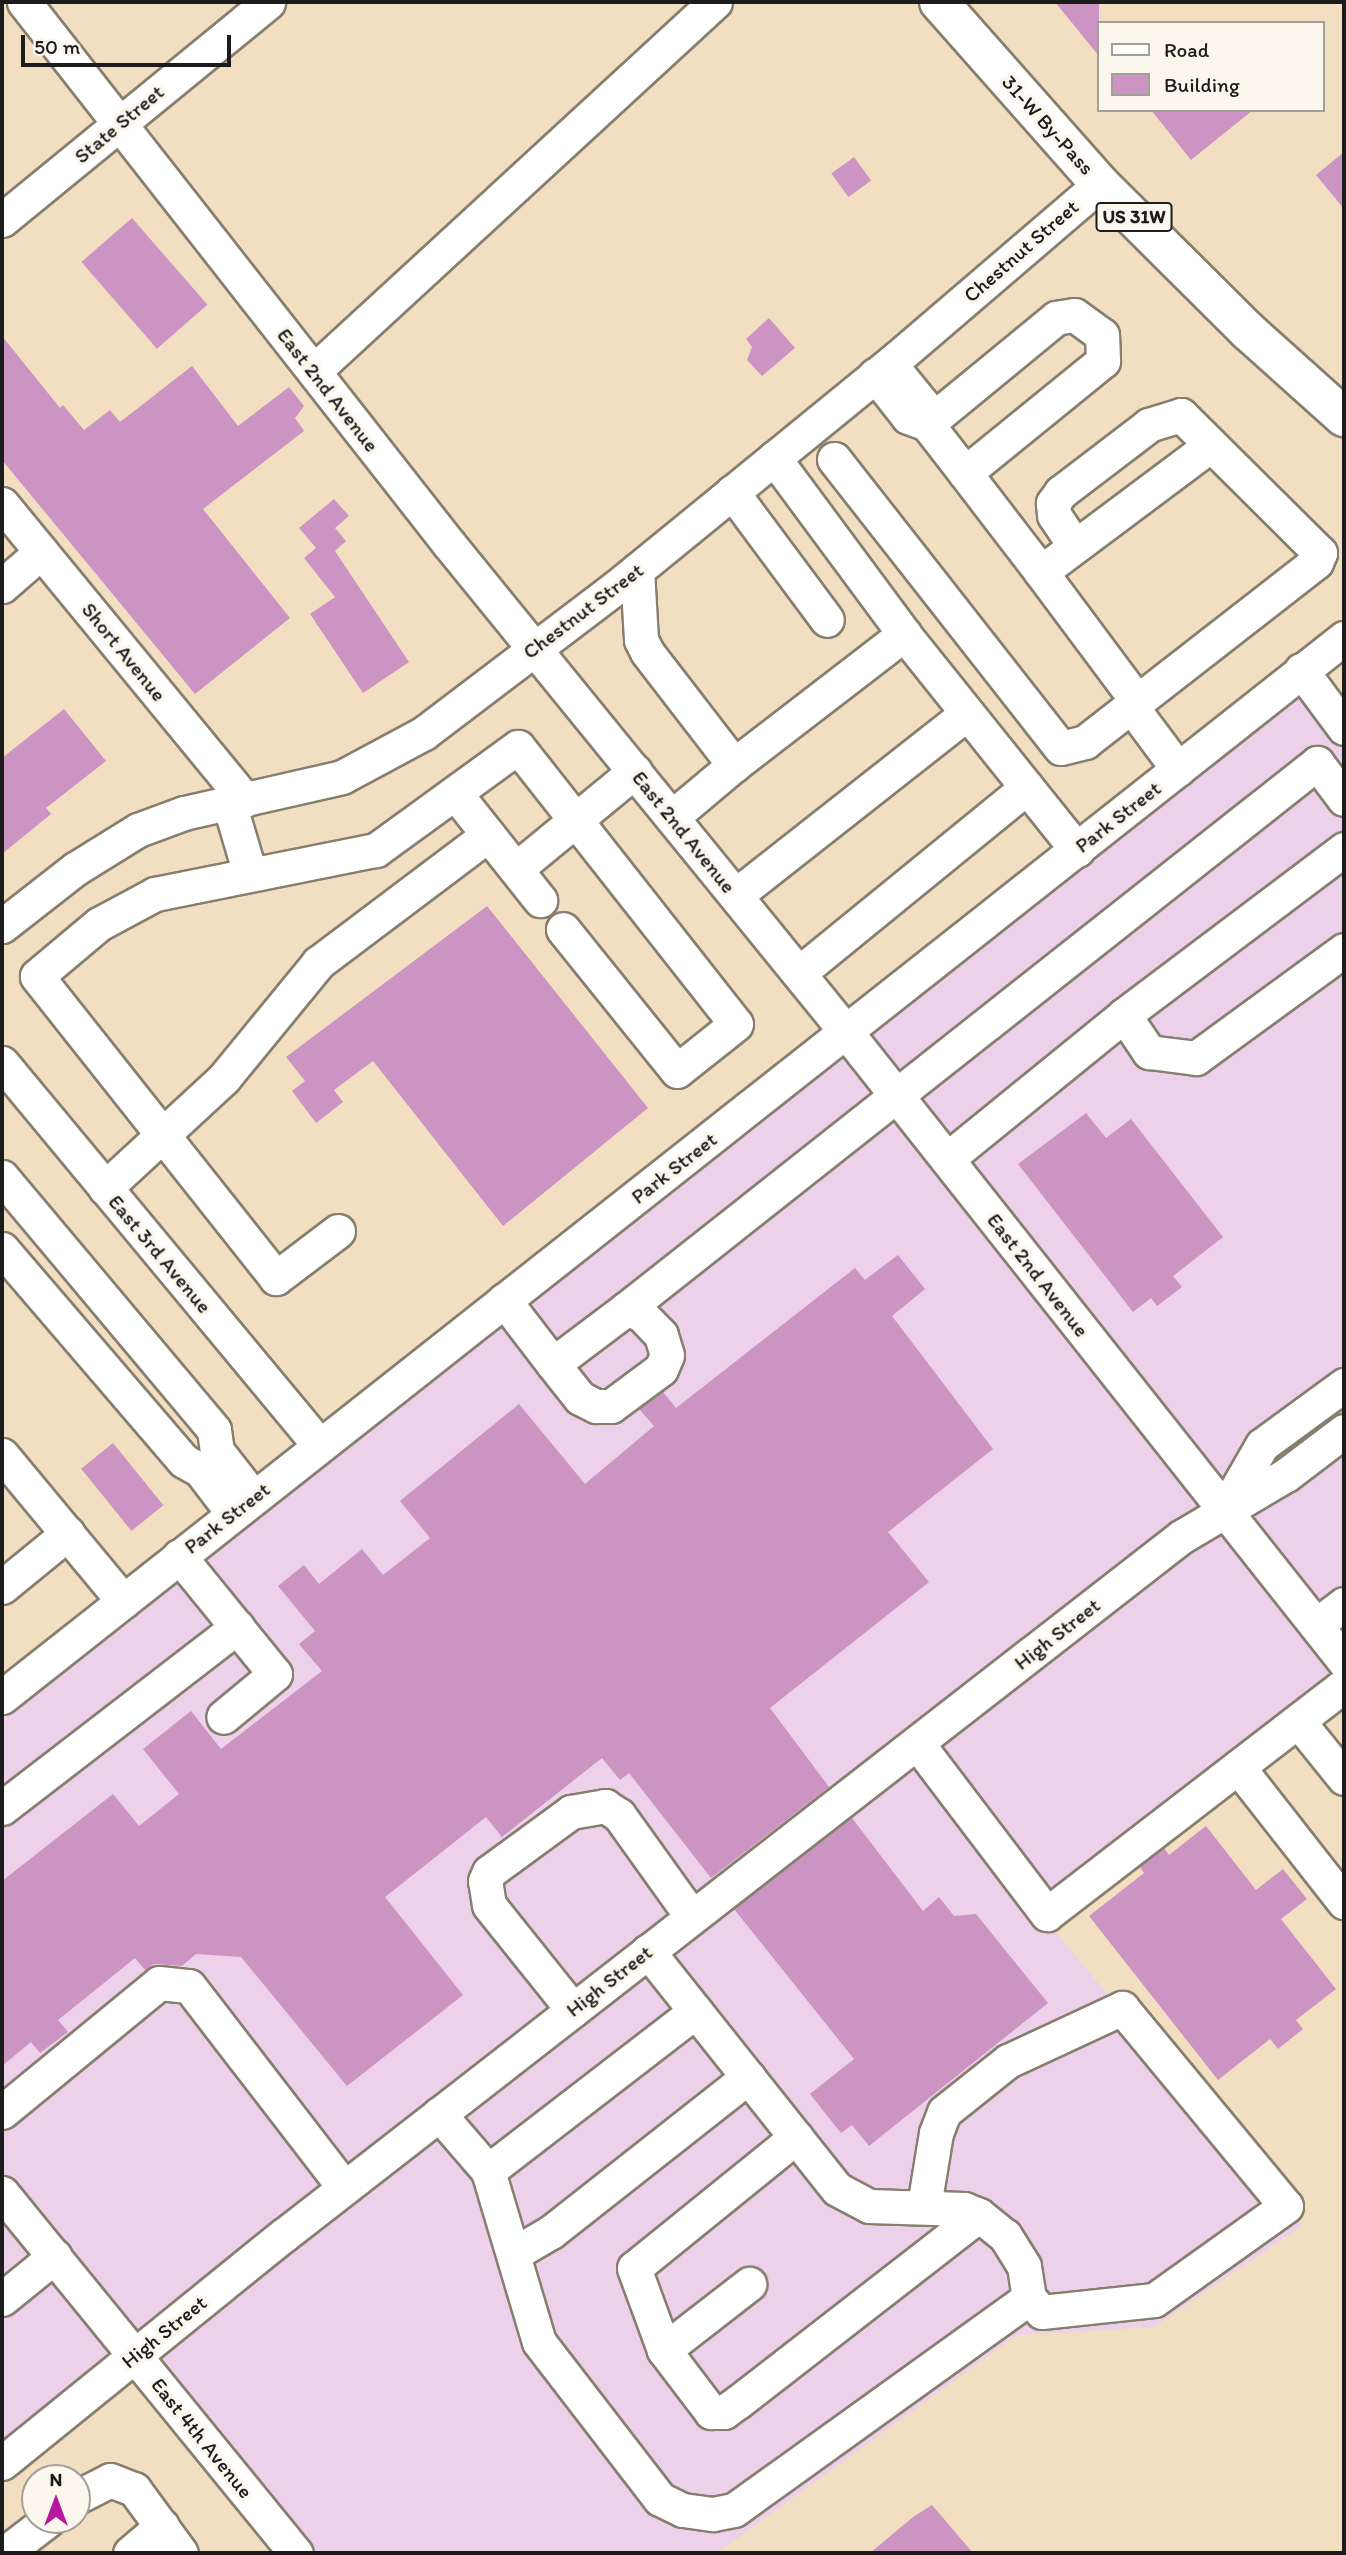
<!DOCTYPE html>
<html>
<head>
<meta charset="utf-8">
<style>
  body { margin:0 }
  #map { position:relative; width:1346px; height:2555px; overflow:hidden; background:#f2dfc1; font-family:Itim,sans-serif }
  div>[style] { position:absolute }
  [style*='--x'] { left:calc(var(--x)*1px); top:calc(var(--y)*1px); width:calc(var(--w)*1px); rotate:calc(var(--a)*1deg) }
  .built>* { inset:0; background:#edd0e9 }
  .building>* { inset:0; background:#cc94c3; transform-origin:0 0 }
  .roads { filter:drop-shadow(2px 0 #877e6e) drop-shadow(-2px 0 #877e6e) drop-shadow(0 2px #877e6e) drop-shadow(0 -2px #877e6e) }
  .minor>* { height:33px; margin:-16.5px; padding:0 16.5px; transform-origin:16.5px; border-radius:16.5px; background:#fff }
  .major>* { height:38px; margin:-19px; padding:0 19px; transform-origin:19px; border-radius:19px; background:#fff }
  span { translate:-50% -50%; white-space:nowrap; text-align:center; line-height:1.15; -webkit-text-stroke:7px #fbf7ec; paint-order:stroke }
  .shield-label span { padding:2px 5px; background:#fbf7ec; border:2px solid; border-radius:5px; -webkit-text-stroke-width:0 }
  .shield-label { font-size:19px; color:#1c1c1c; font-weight:700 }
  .street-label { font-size:21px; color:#1c1c1c }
  .frame { position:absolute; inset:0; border:4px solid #1c1c1c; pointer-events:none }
  .legend { position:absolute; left:1097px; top:21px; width:228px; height:91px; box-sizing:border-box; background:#fbf7ec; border:2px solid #a29f99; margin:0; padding:9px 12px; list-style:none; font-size:21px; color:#1c1c1c }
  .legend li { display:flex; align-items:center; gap:14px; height:35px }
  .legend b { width:35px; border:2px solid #a29f99 }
  .north { position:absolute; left:21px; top:2464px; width:70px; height:70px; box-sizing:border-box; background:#fbf7ec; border:2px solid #a29f99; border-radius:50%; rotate:0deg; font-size:19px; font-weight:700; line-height:28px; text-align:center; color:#1c1c1c }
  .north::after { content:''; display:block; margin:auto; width:24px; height:32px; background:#b5179e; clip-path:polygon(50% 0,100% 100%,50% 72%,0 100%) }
  .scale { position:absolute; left:21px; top:35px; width:210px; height:32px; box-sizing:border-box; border:4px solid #1c1c1c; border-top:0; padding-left:9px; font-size:21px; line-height:24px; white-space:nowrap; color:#1c1c1c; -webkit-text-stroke:5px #fbf7ec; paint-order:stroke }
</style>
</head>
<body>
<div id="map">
  <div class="built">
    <div style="clip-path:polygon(1301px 670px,1344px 727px,1344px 1704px,1053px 1929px,1302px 2226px,1154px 2327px,1017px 2335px,717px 2553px,305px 2553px,136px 2354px,2px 2463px,2px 1699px)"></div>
  </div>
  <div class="building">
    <div style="clip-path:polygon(1055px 2px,1099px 2px,1099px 56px)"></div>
    <div style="clip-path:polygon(1151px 110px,1253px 110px,1191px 160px)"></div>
    <div style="clip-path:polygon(1344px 152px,1344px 209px,1316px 175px)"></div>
    <div style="left:854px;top:157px;width:29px;height:28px;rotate:54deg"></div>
    <div style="left:132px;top:218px;width:115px;height:67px;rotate:49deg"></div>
    <div style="clip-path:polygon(769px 318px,795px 348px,762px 376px,747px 360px,752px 347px,746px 339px)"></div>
    <div style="clip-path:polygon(2px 336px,60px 408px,63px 405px,84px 430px,110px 410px,120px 422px,192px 366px,238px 426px,289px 387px,304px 406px,295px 418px,304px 431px,203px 509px,290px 618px,195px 694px,2px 460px)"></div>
    <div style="clip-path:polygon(334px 499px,349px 516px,335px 528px,346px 541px,335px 551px,409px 662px,363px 693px,310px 614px,335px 597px,304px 558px,316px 548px,299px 528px)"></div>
    <div style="clip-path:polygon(64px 709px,106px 761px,46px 808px,51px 814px,2px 854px,2px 758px)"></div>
    <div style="clip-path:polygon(487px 906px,648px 1108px,503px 1226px,373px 1061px,334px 1090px,343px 1102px,316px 1123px,292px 1091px,305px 1081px,286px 1057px)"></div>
    <div style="clip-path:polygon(1086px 1113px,1106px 1138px,1131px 1119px,1223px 1237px,1173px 1276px,1182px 1287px,1157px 1306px,1151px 1298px,1133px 1312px,1018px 1164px)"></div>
    <div style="clip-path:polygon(898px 1255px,925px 1289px,892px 1316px,993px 1449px,888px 1532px,929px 1582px,770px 1708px,829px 1787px,711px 1878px,629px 1773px,620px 1780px,602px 1758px,502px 1837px,486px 1817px,385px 1897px,463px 1995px,347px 2086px,241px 1957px,196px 1954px,182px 1966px,154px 1964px,145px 1970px,135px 1958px,58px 2020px,68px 2032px,40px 2053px,31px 2042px,2px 2066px,2px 1881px,113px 1794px,139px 1826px,179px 1794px,143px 1749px,191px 1711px,221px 1749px,322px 1671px,299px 1644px,315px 1631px,278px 1586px,304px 1565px,319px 1584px,362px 1549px,383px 1575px,430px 1538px,400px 1501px,519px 1404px,585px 1484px,654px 1426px,639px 1409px,663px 1392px,676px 1408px,855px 1268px,865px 1280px)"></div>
    <div style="left:113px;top:1443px;width:80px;height:41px;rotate:51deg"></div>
    <div style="clip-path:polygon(852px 1818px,923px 1911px,939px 1897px,954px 1916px,976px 1914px,1048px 2003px,869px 2146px,852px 2125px,841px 2133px,810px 2094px,854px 2059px,734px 1909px)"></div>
    <div style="clip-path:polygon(1206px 1826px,1256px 1890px,1283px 1869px,1307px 1899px,1281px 1919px,1336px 1989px,1296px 2020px,1303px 2029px,1278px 2049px,1270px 2039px,1218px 2080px,1089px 1916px,1144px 1873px,1140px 1867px,1164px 1848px,1169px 1855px)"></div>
    <div style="clip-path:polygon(932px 2505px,973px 2553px,870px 2553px,913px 2517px)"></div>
  </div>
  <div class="roads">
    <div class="minor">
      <div style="--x:24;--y:2;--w:689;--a:51.9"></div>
      <div style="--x:449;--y:544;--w:630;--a:50.86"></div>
      <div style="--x:847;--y:1033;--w:801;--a:51.64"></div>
      <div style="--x:2;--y:220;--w:344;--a:-39.3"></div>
      <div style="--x:314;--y:371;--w:545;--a:-42.62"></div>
      <div style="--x:875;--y:375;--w:53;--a:51.8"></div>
      <div style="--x:908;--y:417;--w:20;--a:20"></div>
      <div style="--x:927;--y:424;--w:18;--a:-99"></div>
      <div style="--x:924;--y:406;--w:54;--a:-129"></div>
      <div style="--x:774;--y:458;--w:219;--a:53.5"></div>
      <div style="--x:834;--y:459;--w:367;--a:51.9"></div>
      <div style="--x:1061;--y:748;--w:25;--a:-14"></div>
      <div style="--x:1085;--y:742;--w:293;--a:-37.9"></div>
      <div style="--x:1316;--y:562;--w:10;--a:-66"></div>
      <div style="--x:1320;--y:553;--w:196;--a:-135.2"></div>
      <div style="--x:1181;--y:415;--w:34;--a:163"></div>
      <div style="--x:1149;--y:425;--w:111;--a:142.7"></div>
      <div style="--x:1061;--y:492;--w:14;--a:126"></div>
      <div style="--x:1053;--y:503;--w:12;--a:85"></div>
      <div style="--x:1054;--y:515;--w:37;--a:56"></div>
      <div style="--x:965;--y:473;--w:178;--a:-39.1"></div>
      <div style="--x:1103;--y:361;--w:26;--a:-92"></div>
      <div style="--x:1102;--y:335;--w:34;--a:-144"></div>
      <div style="--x:1074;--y:315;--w:18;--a:171"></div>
      <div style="--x:1056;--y:318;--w:167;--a:140.6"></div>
      <div style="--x:927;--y:424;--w:62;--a:52.2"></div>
      <div style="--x:965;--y:473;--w:125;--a:52.5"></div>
      <div style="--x:732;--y:492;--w:159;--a:53.4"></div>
      <div style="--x:2;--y:504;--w:383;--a:50.6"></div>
      <div style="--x:637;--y:570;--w:70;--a:86.7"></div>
      <div style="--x:641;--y:640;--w:13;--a:63"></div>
      <div style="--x:647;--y:652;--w:143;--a:52.4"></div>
      <div style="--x:734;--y:765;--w:215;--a:-37.6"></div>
      <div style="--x:904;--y:634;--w:277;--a:51.3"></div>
      <div style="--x:2;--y:586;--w:52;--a:-41.1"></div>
      <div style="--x:1301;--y:670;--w:72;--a:53.4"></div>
      <div style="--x:1137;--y:701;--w:161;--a:-126.7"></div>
      <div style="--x:1041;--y:572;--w:212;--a:-36.8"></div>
      <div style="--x:1131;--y:706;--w:79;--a:53.3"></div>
      <div style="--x:455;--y:793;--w:137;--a:51.5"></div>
      <div style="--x:229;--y:803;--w:74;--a:73.5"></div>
      <div style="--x:672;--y:817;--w:81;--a:-40"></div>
      <div style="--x:516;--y:869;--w:154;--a:-39.5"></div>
      <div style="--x:736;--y:895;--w:294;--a:-38.2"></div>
      <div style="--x:2;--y:926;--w:93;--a:-38"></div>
      <div style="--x:75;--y:869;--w:74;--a:-31.8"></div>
      <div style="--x:138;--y:830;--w:49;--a:-20.3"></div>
      <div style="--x:184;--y:813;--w:162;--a:-12.8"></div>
      <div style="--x:342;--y:777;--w:93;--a:-28.2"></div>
      <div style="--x:424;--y:733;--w:240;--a:-37.2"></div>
      <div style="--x:615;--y:588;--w:364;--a:-39.2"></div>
      <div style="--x:897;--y:358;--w:267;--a:-40.6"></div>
      <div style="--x:799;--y:973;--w:294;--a:-39.2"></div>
      <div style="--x:1124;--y:1015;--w:276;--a:-37"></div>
      <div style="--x:2;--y:1063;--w:496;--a:50.3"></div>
      <div style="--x:947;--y:1159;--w:228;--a:-39.1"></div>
      <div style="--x:1124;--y:1015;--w:45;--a:56"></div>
      <div style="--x:1149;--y:1052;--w:47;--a:7.3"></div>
      <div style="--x:1196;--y:1058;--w:183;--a:-36.1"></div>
      <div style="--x:2;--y:1177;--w:330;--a:50"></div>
      <div style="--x:214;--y:1430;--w:21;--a:82"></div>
      <div style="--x:217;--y:1451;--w:58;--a:52"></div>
      <div style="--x:105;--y:1188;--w:162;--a:-42.7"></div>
      <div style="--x:224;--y:1078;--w:149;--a:-50.7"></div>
      <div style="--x:318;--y:963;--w:213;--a:-37"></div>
      <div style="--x:338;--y:1231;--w:78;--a:142.8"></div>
      <div style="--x:276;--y:1278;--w:385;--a:-128.4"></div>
      <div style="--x:37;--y:976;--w:81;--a:-40"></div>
      <div style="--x:99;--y:924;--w:64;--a:-28.2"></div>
      <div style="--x:155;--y:894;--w:225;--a:-11.3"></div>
      <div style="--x:376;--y:850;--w:175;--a:-36"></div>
      <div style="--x:518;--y:747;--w:352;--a:51.8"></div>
      <div style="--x:736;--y:1024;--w:75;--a:141.5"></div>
      <div style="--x:677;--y:1071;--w:182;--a:-128.8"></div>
      <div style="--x:2;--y:1249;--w:279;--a:49.4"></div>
      <div style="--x:184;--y:1461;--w:18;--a:29"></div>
      <div style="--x:200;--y:1470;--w:54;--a:52.5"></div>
      <div style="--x:504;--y:1300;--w:81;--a:52.6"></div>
      <div style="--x:553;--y:1364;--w:43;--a:51.5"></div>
      <div style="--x:580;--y:1398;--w:18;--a:27"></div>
      <div style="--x:596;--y:1406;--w:15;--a:0"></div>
      <div style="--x:611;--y:1406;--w:62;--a:-36.5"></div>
      <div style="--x:661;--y:1369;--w:15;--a:-67"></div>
      <div style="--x:667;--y:1355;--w:21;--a:-107"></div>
      <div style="--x:661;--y:1335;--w:29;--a:-134"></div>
      <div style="--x:641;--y:1314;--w:16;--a:-162"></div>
      <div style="--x:626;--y:1309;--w:91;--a:143"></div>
      <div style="--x:626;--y:1309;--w:881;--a:-38.31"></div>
      <div style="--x:1317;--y:763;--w:45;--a:53.1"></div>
      <div style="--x:2;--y:1455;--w:190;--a:50.3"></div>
      <div style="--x:1225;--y:1509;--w:74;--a:-60"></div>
      <div style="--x:1262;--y:1445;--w:102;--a:-36.2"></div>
      <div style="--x:179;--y:1556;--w:152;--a:50.9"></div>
      <div style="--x:275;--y:1674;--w:67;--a:140.4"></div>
      <div style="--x:2;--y:1587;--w:85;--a:-39.3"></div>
      <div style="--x:1316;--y:1625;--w:35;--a:-37"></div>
      <div style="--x:2;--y:1697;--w:1710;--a:-38.28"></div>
      <div style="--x:1298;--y:1721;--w:73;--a:51.1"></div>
      <div style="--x:917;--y:1743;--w:215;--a:52.8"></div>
      <div style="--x:1047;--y:1914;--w:375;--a:-37.6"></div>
      <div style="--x:1238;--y:1767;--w:172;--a:51.9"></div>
      <div style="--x:2;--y:1808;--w:297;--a:-37.6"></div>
      <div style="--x:573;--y:2010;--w:134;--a:-128.7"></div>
      <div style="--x:489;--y:1905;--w:24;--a:-99"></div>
      <div style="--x:485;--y:1881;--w:10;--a:-66"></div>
      <div style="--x:489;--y:1872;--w:102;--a:-36.2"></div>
      <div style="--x:571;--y:1812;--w:35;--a:-10"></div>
      <div style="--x:605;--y:1806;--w:17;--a:33"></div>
      <div style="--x:619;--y:1815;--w:125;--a:54.4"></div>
      <div style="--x:2;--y:2112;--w:203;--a:-39.4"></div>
      <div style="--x:159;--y:1983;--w:30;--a:6"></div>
      <div style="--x:189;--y:1986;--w:254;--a:52.4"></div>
      <div style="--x:439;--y:2114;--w:75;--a:49.3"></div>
      <div style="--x:488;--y:2171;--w:178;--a:73.4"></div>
      <div style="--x:539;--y:2342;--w:198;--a:52.4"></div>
      <div style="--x:660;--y:2499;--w:25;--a:26"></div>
      <div style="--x:683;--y:2510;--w:30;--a:8"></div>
      <div style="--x:713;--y:2514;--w:21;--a:-11"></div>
      <div style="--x:734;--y:2510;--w:363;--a:-35.7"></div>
      <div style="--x:1029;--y:2298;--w:32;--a:-99"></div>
      <div style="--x:1024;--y:2266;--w:36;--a:-122"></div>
      <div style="--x:1005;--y:2236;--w:33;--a:-141"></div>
      <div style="--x:979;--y:2215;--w:16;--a:-158"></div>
      <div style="--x:964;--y:2209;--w:95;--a:-178.2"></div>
      <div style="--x:869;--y:2206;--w:36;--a:-152"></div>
      <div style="--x:837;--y:2189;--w:304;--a:-128.5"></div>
      <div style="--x:796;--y:2137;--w:208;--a:141"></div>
      <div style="--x:634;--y:2268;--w:87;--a:69.9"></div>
      <div style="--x:664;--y:2350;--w:78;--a:52.8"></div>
      <div style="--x:711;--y:2412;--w:13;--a:0"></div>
      <div style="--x:724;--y:2412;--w:17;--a:-36"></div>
      <div style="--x:738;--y:2402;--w:305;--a:-37.8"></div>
      <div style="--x:488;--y:2171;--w:262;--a:-37.6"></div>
      <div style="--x:2;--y:2193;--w:465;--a:50.8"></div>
      <div style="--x:924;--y:2206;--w:74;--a:-80.7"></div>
      <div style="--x:936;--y:2133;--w:22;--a:-69"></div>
      <div style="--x:944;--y:2112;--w:82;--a:-38.6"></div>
      <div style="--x:1008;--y:2061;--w:126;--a:-24.9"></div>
      <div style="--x:1122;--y:2008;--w:257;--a:50.4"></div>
      <div style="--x:1286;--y:2206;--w:162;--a:144.5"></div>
      <div style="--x:1154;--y:2300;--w:113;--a:173.9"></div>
      <div style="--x:1042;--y:2312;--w:19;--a:-133"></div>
      <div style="--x:515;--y:2253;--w:42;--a:-30.3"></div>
      <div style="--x:551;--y:2232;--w:251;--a:-38.2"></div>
      <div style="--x:2;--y:2299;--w:68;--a:-39.1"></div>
      <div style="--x:664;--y:2350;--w:108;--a:-37.8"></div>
      <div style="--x:2;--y:2463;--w:363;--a:-39"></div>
      <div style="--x:284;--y:2235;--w:1137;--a:-37.89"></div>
      <div style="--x:1181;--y:1537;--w:122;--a:-30.6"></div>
      <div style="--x:1286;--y:1475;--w:73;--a:-37.2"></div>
      <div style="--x:77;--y:2497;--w:37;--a:-27"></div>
      <div style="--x:110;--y:2480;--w:26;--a:21"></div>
      <div style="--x:134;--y:2489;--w:79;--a:53.7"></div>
      <div style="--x:5;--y:2553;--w:54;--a:-37.5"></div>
      <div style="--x:130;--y:2553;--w:42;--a:-40.2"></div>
    </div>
    <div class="major">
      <div style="--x:939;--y:2;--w:243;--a:48.5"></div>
      <div style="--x:1100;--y:184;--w:209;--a:44.8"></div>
      <div style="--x:1248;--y:331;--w:129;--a:41.9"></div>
    </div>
  </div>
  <div class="shield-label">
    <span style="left:1134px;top:217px">US 31W</span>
  </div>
  <div class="street-label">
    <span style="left:119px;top:124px;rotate:-40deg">State Street</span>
    <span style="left:1048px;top:125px;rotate:48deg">31-W By-Pass</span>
    <span style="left:1021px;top:251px;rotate:-41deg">Chestnut Street</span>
    <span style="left:328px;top:390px;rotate:52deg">East 2nd Avenue</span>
    <span style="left:583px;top:611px;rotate:-37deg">Chestnut Street</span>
    <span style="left:124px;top:652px;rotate:51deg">Short Avenue</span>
    <span style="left:1118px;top:817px;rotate:-38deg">Park Street</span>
    <span style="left:684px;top:832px;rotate:51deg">East 2nd Avenue</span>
    <span style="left:674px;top:1168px;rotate:-38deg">Park Street</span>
    <span style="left:160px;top:1254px;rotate:50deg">East 3rd Avenue</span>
    <span style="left:1038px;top:1275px;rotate:52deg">East 2nd Avenue</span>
    <span style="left:227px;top:1518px;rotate:-38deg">Park Street</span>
    <span style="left:1057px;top:1634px;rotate:-38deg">High Street</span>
    <span style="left:609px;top:1981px;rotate:-38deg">High Street</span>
    <span style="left:164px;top:2332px;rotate:-39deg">High Street</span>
    <span style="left:202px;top:2438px;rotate:51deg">East 4th Avenue</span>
  </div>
  <div class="frame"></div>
  <ul class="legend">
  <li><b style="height:9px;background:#fff"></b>Road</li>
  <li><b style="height:19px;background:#cc94c3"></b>Building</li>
  </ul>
  <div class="north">N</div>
  <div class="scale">50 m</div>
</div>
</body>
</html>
